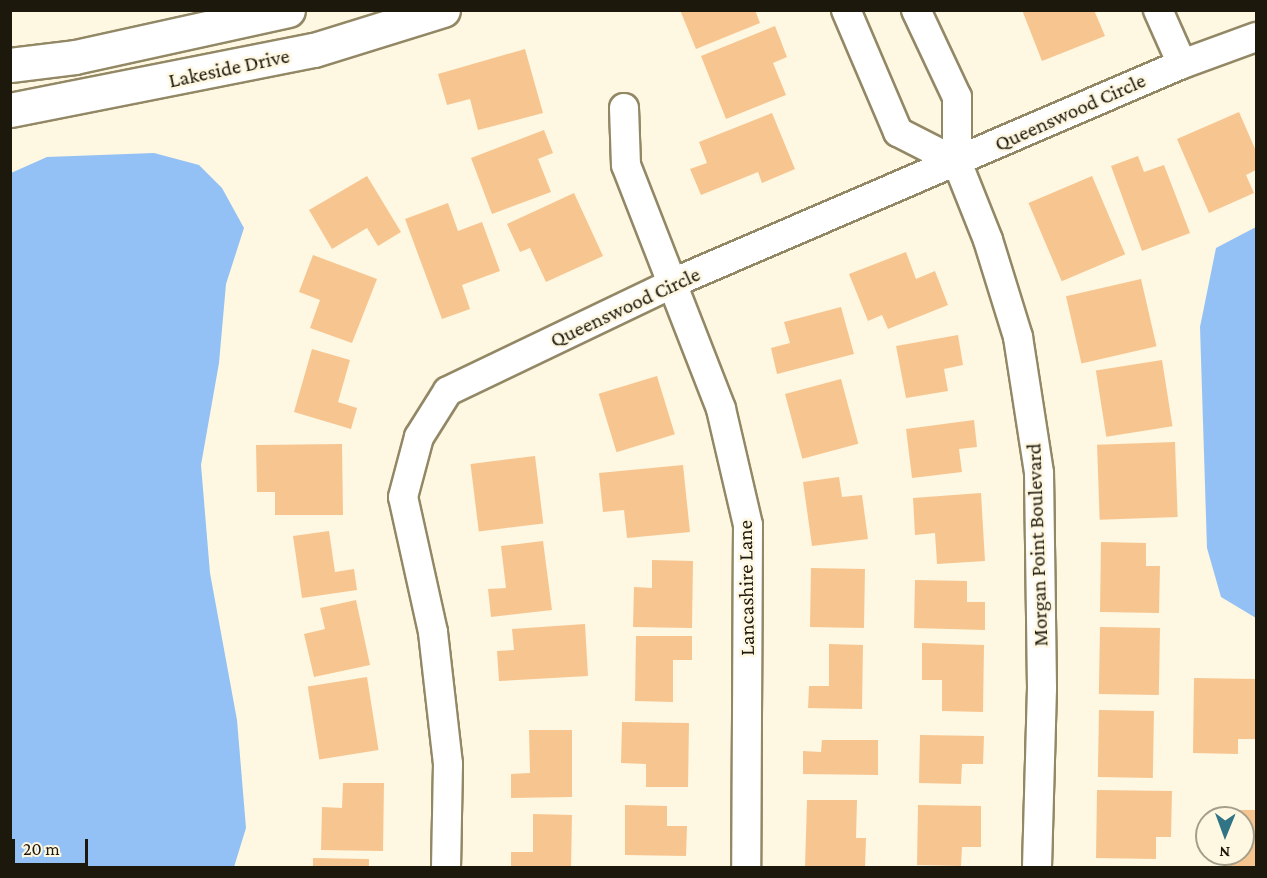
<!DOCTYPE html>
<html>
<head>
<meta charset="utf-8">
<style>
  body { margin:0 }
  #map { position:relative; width:1267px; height:878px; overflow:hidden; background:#fef7e1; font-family:"Crimson Pro",serif }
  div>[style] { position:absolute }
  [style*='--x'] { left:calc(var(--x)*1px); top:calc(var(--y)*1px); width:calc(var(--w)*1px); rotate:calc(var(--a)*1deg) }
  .water>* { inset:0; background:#93c1f5 }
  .building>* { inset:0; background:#f7c690; transform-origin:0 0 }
  .roads { filter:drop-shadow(2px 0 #938866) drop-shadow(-2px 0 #938866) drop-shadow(0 2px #938866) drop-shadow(0 -2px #938866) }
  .minor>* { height:28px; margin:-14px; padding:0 14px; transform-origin:14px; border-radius:14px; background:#fff }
  .tertiary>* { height:33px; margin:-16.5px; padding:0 16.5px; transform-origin:16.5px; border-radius:16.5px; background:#fff }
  span { translate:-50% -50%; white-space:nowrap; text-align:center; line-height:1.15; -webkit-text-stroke:5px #fef7e1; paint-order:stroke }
  .street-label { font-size:21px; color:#1c180b }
  .frame { position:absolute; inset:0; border:12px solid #1c180b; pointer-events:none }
  .north { position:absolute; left:1195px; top:806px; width:60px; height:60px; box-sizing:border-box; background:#fef7e1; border:2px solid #a49e8b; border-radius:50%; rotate:181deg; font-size:16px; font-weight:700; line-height:24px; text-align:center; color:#1c180b }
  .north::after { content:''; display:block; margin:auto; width:21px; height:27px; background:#317485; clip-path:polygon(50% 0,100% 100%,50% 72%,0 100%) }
  .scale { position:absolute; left:12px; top:839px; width:76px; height:27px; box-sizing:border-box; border:3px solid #1c180b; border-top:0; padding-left:8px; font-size:18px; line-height:21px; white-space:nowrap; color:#1c180b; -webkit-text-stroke:4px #fef7e1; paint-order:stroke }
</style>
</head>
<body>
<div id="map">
  <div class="water">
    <div style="clip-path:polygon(154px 153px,199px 165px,222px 188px,244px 228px,226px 284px,219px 363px,201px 465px,210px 573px,237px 720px,246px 828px,234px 867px,11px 867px,11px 173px,47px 157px)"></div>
    <div style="clip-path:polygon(1256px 227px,1256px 618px,1221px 597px,1207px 548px,1200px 327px,1216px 248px)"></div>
  </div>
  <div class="building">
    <div style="clip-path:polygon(680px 10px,755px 10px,760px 23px,696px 49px)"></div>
    <div style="clip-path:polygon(1022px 10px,1094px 10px,1105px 36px,1042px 61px)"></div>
    <div style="clip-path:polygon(775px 26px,787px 57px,773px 63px,786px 95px,726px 119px,701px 56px)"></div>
    <div style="clip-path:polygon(525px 49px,543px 113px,478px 130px,470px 99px,447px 105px,438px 74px)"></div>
    <div style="clip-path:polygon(1239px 112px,1256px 151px,1256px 170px,1246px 175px,1254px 193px,1209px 213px,1177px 139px)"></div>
    <div style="clip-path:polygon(772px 113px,795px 169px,762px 183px,758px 172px,701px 195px,690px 169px,707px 163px,699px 142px)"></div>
    <div style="clip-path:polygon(544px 130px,553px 153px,538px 159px,551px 192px,492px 214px,471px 158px)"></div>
    <div style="clip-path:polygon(1138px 156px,1144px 172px,1164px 165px,1190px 233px,1142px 251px,1111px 166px)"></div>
    <div style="clip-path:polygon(367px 176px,401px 232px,378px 246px,367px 228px,332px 249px,309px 210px)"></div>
    <div style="left:1092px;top:176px;width:85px;height:69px;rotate:67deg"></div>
    <div style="clip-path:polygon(574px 193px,603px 256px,546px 282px,530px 248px,520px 252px,507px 224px)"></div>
    <div style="clip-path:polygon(448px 203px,458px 231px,482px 222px,500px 271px,462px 285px,470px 309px,442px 319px,405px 219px)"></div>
    <div style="clip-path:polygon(906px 252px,916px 279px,935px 271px,948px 305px,888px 329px,882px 315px,868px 321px,849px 274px)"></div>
    <div style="clip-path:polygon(313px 255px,377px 279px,352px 343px,310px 328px,320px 300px,299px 292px)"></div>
    <div style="left:1141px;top:279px;width:69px;height:77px;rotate:77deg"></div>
    <div style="clip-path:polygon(841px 307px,854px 354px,777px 374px,771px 348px,790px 343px,784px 322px)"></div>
    <div style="clip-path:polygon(958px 335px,963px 365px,944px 369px,948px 391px,906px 398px,896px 346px)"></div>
    <div style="clip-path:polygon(312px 349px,350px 360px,338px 402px,357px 408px,351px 429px,294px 412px)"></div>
    <div style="left:1162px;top:360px;width:67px;height:67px;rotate:81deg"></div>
    <div style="left:657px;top:376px;width:61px;height:61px;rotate:73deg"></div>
    <div style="left:841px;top:379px;width:67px;height:58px;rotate:75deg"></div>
    <div style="clip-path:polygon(974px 420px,977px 447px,959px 449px,962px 472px,912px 478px,906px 429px)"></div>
    <div style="left:1175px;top:442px;width:75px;height:78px;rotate:88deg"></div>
    <div style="clip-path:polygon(342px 444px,343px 515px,275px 515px,275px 492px,257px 492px,256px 445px)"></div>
    <div style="left:535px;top:456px;width:68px;height:65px;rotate:83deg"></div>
    <div style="clip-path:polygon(683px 465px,690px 532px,627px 538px,624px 510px,603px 512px,599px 473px)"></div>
    <div style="clip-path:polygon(839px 477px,842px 497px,862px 495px,868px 539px,812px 546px,803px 482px)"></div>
    <div style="clip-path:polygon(981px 493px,985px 561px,937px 564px,935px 533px,915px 535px,913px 498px)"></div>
    <div style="clip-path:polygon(329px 531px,335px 572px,354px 569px,357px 590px,302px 598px,293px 536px)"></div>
    <div style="clip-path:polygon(543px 541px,552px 610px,491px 617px,488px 589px,506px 588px,501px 546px)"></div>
    <div style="clip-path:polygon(1101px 542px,1146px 543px,1146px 566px,1160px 566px,1159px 613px,1100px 612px)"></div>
    <div style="clip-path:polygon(652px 560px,693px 561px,692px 628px,633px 627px,634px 587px,652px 588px)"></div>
    <div style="left:811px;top:568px;width:54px;height:59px;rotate:1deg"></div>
    <div style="clip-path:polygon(915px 580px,967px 581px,967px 602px,985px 602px,985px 630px,914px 628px)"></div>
    <div style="clip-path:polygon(356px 600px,370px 665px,314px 677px,304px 634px,325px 629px,320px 608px)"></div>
    <div style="clip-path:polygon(585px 624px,588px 676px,499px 681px,497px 651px,514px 650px,512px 629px)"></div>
    <div style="left:1100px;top:627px;width:60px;height:67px;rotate:1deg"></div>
    <div style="clip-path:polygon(636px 636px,692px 636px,692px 660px,673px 660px,673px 702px,635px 701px)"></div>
    <div style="clip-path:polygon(922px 643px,984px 645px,983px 712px,942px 711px,942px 680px,922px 680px)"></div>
    <div style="clip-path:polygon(829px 644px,863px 645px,862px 709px,808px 708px,809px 686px,829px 686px)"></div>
    <div style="left:367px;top:677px;width:74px;height:60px;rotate:81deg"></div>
    <div style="clip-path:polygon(1194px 678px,1256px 679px,1256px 739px,1238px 739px,1238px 754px,1193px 753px)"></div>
    <div style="left:1099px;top:710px;width:55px;height:67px;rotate:1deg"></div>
    <div style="clip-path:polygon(622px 722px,689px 723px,688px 787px,646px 787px,646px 764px,621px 763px)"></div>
    <div style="clip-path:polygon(529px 730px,572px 730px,572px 797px,511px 798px,511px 774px,530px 773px)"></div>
    <div style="clip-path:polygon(920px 735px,984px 736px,983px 764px,962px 764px,961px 784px,919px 783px)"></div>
    <div style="clip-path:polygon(822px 740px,878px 740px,878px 775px,803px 774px,803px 751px,821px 752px)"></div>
    <div style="clip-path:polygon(343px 783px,384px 783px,383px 851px,321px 850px,322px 807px,342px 808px)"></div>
    <div style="clip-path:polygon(1097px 790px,1172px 791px,1171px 837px,1156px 837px,1156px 859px,1096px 858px)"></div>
    <div style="clip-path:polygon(807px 800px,857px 800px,856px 838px,866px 838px,865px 868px,805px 867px)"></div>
    <div style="clip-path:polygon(625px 805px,667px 806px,667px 826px,687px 826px,686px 856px,625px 855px)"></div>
    <div style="clip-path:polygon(918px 805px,981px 806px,981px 847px,962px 847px,961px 866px,917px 865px)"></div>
    <div style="clip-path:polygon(1210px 810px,1256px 810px,1256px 868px,1229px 868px,1230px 854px,1243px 854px,1243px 818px,1210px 818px)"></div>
    <div style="clip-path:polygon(533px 814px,572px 815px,571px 868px,511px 868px,511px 852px,533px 852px)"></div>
    <div style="left:313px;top:858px;width:56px;height:10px;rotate:1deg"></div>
  </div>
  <div class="roads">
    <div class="minor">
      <div style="--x:846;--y:10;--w:133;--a:66.9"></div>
      <div style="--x:898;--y:132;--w:66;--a:27"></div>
      <div style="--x:916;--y:10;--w:96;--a:64.8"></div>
      <div style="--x:957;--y:97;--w:65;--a:90"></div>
      <div style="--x:957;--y:162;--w:84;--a:68.3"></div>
      <div style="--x:988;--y:240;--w:102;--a:72.8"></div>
      <div style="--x:1018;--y:337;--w:138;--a:81.2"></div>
      <div style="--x:1039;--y:473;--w:215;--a:89.2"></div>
      <div style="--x:1042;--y:688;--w:180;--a:91.6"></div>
      <div style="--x:1158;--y:10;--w:59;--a:66"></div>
      <div style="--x:624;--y:108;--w:57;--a:88"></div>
      <div style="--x:626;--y:165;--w:262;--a:68.7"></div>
      <div style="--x:721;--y:409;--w:119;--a:76.9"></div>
      <div style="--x:748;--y:525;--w:343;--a:90.3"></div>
      <div style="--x:446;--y:868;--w:104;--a:-88.9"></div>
      <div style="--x:448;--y:764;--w:133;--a:-96.5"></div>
      <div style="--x:433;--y:632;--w:138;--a:-102.5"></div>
      <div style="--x:403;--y:497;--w:62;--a:-75.1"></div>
      <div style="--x:419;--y:437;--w:54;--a:-57.8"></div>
      <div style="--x:448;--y:391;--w:252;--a:-25.6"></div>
      <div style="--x:675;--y:282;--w:552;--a:-23.27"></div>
      <div style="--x:1182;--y:64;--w:79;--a:-20"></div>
    </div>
    <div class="tertiary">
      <div style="--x:10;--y:65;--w:65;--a:-7"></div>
      <div style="--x:75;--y:57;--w:218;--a:-12.4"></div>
      <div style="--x:10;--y:110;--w:310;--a:-11.2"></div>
      <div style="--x:314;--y:50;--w:135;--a:-17.2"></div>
    </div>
  </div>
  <div class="street-label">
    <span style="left:229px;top:68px;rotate:-12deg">Lakeside Drive</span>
    <span style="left:1070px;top:112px;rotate:-24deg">Queenswood Circle</span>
    <span style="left:625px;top:307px;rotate:-25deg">Queenswood Circle</span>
    <span style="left:1037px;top:545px;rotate:-92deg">Morgan Point Boulevard</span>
    <span style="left:746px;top:588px;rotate:-91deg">Lancashire Lane</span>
  </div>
  <div class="frame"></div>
  <div class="north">N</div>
  <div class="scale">20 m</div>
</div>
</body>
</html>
